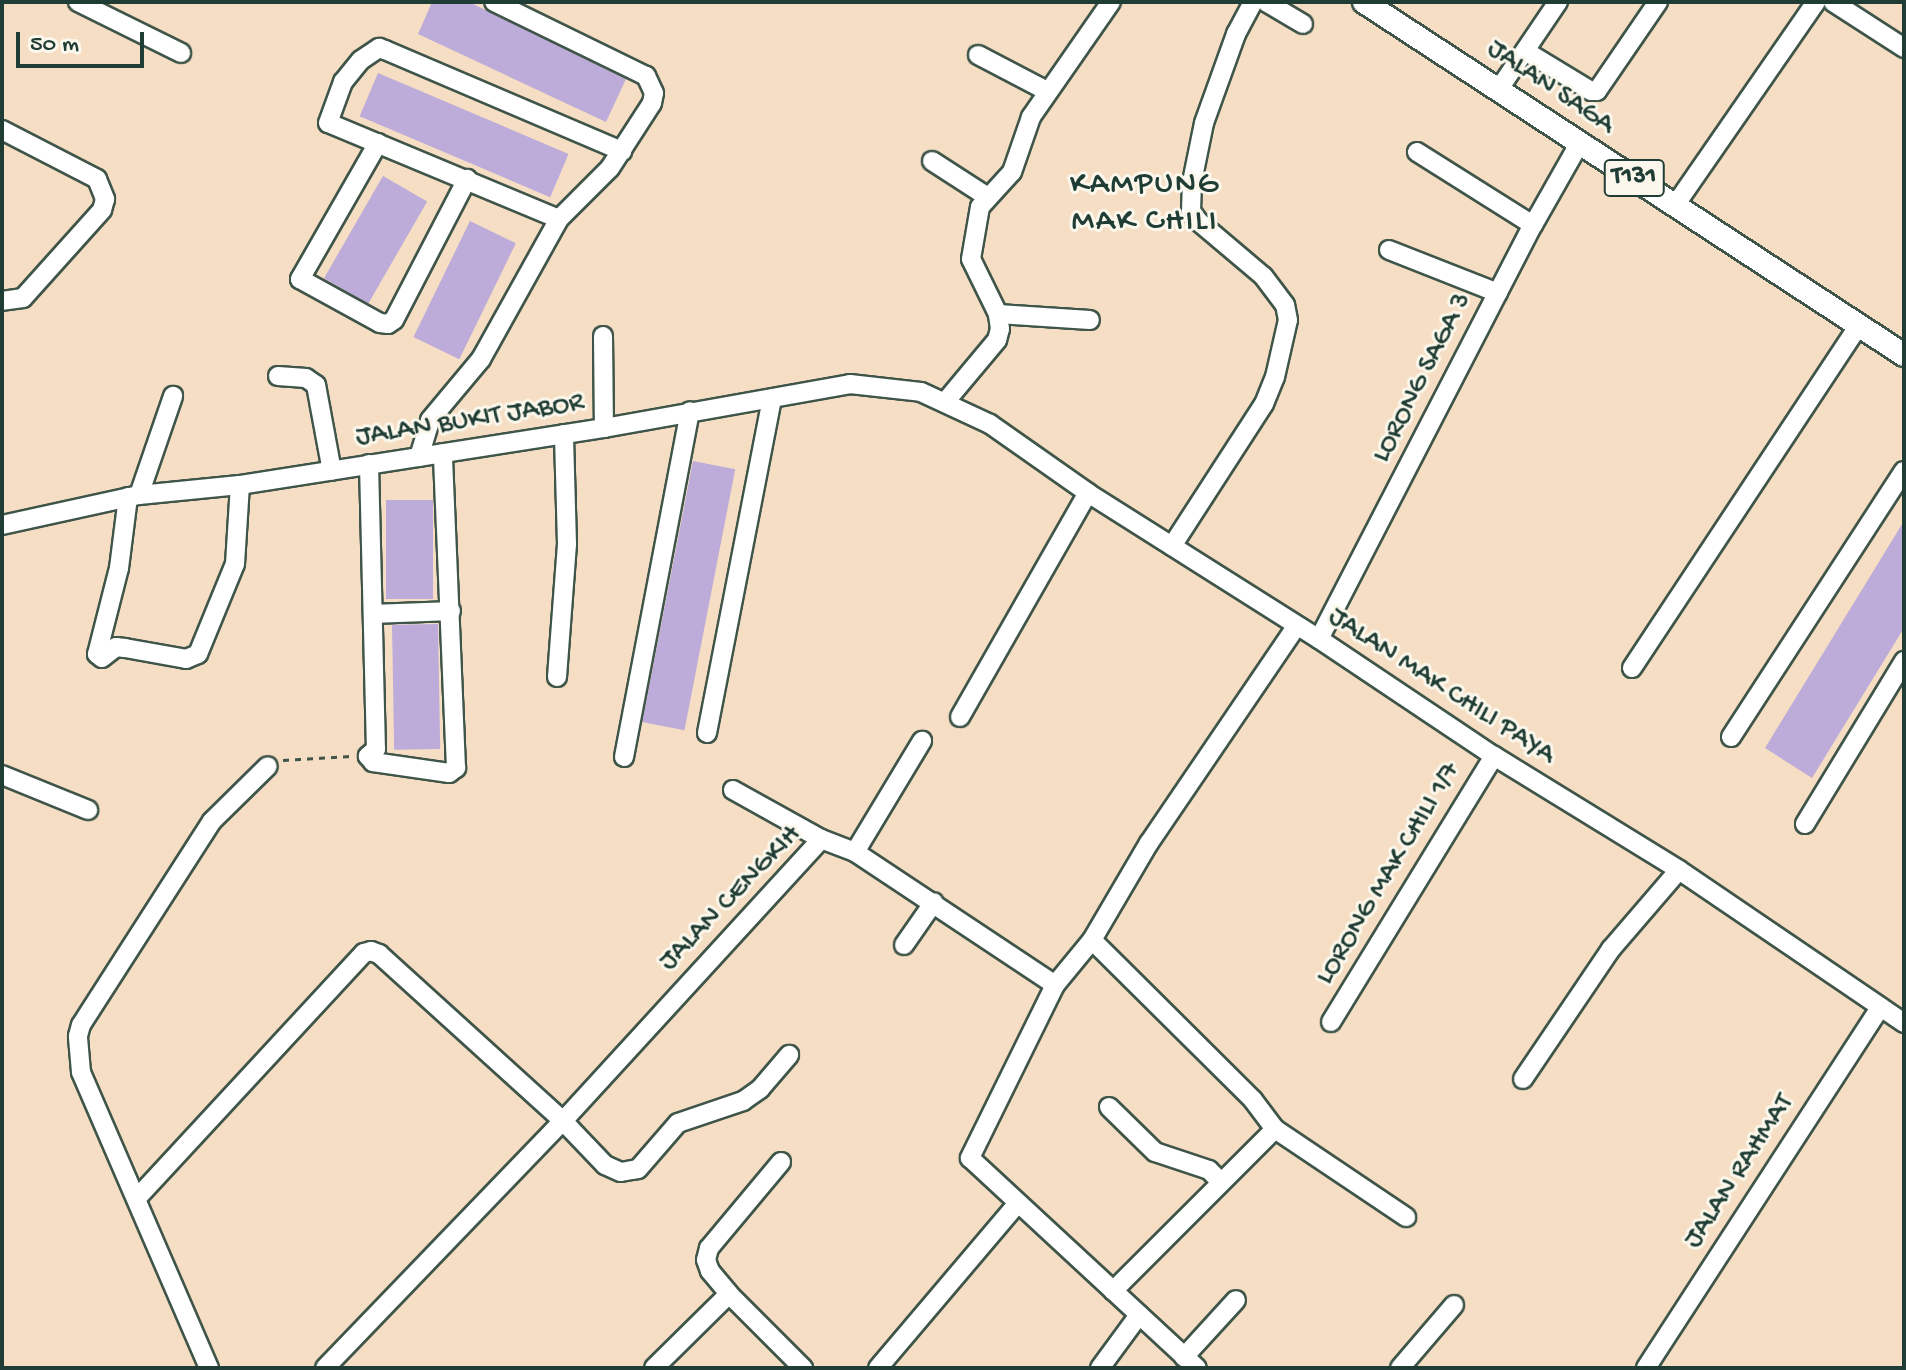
<!DOCTYPE html>
<html>
<head>
<meta charset="utf-8">
<style>
  body { margin:0 }
  #map { position:relative; width:1906px; height:1370px; overflow:hidden; background:#f5dec3; font-family:"Gochi Hand",sans-serif }
  div>[style] { position:absolute }
  [style*='--x'] { left:calc(var(--x)*1px); top:calc(var(--y)*1px); width:calc(var(--w)*1px); rotate:calc(var(--a)*1deg) }
  .building>* { inset:0; background:#bdabd9; transform-origin:0 0 }
  .path>* { height:3px; margin-top:-1.5px; transform-origin:0; background:repeating-linear-gradient(90deg,#3f5549 0 6px,transparent 0 12px) }
  .roads { filter:drop-shadow(2px 0 #3f5549) drop-shadow(-2px 0 #3f5549) drop-shadow(0 2px #3f5549) drop-shadow(0 -2px #3f5549) }
  .minor>* { height:18px; margin:-9px; padding:0 9px; transform-origin:9px; border-radius:9px; background:#fff }
  .major>* { height:22px; margin:-11px; padding:0 11px; transform-origin:11px; border-radius:11px; background:#fff }
  span { translate:-50% -50%; white-space:nowrap; text-align:center; line-height:1.15; -webkit-text-stroke:6px #fbf7ec; paint-order:stroke }
  .shield-label span { padding:2px 6px; background:#fbf7ec; border:2px solid; border-radius:6px; -webkit-text-stroke-width:0 }
  .shield-label { font-size:26px; color:#1f3d34; font-weight:700 }
  .street-label { font-size:28px; color:#1f3d34 }
  .quarter-label { font-size:32px; color:#1f3d34; letter-spacing:2px }
  .frame { position:absolute; inset:0; border:4px solid #1f3d34; pointer-events:none }
  .scale { position:absolute; left:16px; top:32px; width:128px; height:36px; box-sizing:border-box; border:4px solid #1f3d34; border-top:0; padding-left:10px; font-size:24px; line-height:28px; white-space:nowrap; color:#1f3d34; -webkit-text-stroke:6px #fbf7ec; paint-order:stroke }
</style>
</head>
<body>
<div id="map">
  <div class="building">
    <div style="clip-path:polygon(432px 2px,469px 2px,626px 79px,606px 122px,418px 34px)"></div>
    <div style="left:378px;top:73px;width:207px;height:47px;rotate:23deg"></div>
    <div style="left:383px;top:176px;width:51px;height:118px;rotate:30deg"></div>
    <div style="left:470px;top:221px;width:51px;height:129px;rotate:26deg"></div>
    <div style="left:693px;top:461px;width:43px;height:266px;rotate:11deg"></div>
    <div style="left:386px;top:500px;width:47px;height:99px"></div>
    <div style="clip-path:polygon(1904px 521px,1904px 628px,1812px 778px,1765px 748px)"></div>
    <div style="left:438px;top:624px;width:125px;height:46px;rotate:89deg"></div>
  </div>
  <div class="path">
    <div style="--x:283;--y:760;--w:68;--a:-3.4"></div>
  </div>
  <div class="roads">
    <div class="minor">
      <div style="--x:78;--y:2;--w:115;--a:26.3"></div>
      <div style="--x:1266;--y:2;--w:43;--a:30.7"></div>
      <div style="--x:1833;--y:2;--w:85;--a:32.9"></div>
      <div style="--x:1525;--y:51;--w:77;--a:31.2"></div>
      <div style="--x:1591;--y:91;--w:6;--a:0"></div>
      <div style="--x:1597;--y:91;--w:108;--a:-55.6"></div>
      <div style="--x:978;--y:55;--w:78;--a:27.6"></div>
      <div style="--x:1499;--y:89;--w:105;--a:-55.9"></div>
      <div style="--x:2;--y:130;--w:107;--a:27.3"></div>
      <div style="--x:97;--y:179;--w:22;--a:68"></div>
      <div style="--x:105;--y:199;--w:11;--a:105"></div>
      <div style="--x:102;--y:210;--w:118;--a:131.9"></div>
      <div style="--x:23;--y:298;--w:21;--a:172"></div>
      <div style="--x:378;--y:143;--w:157;--a:119.8"></div>
      <div style="--x:300;--y:279;--w:91;--a:28.8"></div>
      <div style="--x:380;--y:323;--w:8;--a:7"></div>
      <div style="--x:388;--y:324;--w:7;--a:-34"></div>
      <div style="--x:394;--y:320;--w:159;--a:-62.6"></div>
      <div style="--x:1417;--y:152;--w:137;--a:32.2"></div>
      <div style="--x:932;--y:161;--w:64;--a:32.9"></div>
      <div style="--x:1676;--y:204;--w:246;--a:-55.3"></div>
      <div style="--x:559;--y:219;--w:250;--a:-157.4"></div>
      <div style="--x:328;--y:123;--w:44;--a:-69.9"></div>
      <div style="--x:343;--y:82;--w:28;--a:-51"></div>
      <div style="--x:361;--y:60;--w:22;--a:-34"></div>
      <div style="--x:379;--y:48;--w:6;--a:18"></div>
      <div style="--x:385;--y:50;--w:258;--a:23.1"></div>
      <div style="--x:1389;--y:250;--w:117;--a:21.5"></div>
      <div style="--x:998;--y:314;--w:92;--a:3.7"></div>
      <div style="--x:603;--y:336;--w:92;--a:89.4"></div>
      <div style="--x:278;--y:376;--w:28;--a:4"></div>
      <div style="--x:306;--y:378;--w:12;--a:35"></div>
      <div style="--x:316;--y:385;--w:87;--a:79.5"></div>
      <div style="--x:946;--y:401;--w:80;--a:-50.1"></div>
      <div style="--x:997;--y:340;--w:11;--a:-75"></div>
      <div style="--x:1000;--y:329;--w:15;--a:-98"></div>
      <div style="--x:998;--y:314;--w:61;--a:-116.1"></div>
      <div style="--x:971;--y:259;--w:53;--a:-80.2"></div>
      <div style="--x:980;--y:207;--w:47;--a:-47.6"></div>
      <div style="--x:1012;--y:172;--w:58;--a:-70.9"></div>
      <div style="--x:1031;--y:117;--w:140;--a:-55.2"></div>
      <div style="--x:419;--y:457;--w:39;--a:-73"></div>
      <div style="--x:430;--y:420;--w:80;--a:-50.1"></div>
      <div style="--x:481;--y:359;--w:160;--a:-60.9"></div>
      <div style="--x:559;--y:219;--w:72;--a:-45"></div>
      <div style="--x:610;--y:168;--w:77;--a:-57.1"></div>
      <div style="--x:652;--y:103;--w:10;--a:-79"></div>
      <div style="--x:654;--y:93;--w:19;--a:-115"></div>
      <div style="--x:646;--y:76;--w:169;--a:-154"></div>
      <div style="--x:369;--y:464;--w:285;--a:88.6"></div>
      <div style="--x:376;--y:749;--w:11;--a:139"></div>
      <div style="--x:368;--y:756;--w:8;--a:50"></div>
      <div style="--x:373;--y:762;--w:77;--a:8.2"></div>
      <div style="--x:449;--y:773;--w:9;--a:-36"></div>
      <div style="--x:456;--y:768;--w:315;--a:-92.4"></div>
      <div style="--x:139;--y:495;--w:105;--a:-71"></div>
      <div style="--x:128;--y:497;--w:72;--a:97.2"></div>
      <div style="--x:119;--y:568;--w:89;--a:104.3"></div>
      <div style="--x:97;--y:654;--w:6;--a:39"></div>
      <div style="--x:102;--y:658;--w:18;--a:-38"></div>
      <div style="--x:116;--y:647;--w:9;--a:6"></div>
      <div style="--x:125;--y:648;--w:62;--a:10.2"></div>
      <div style="--x:186;--y:659;--w:13;--a:-23"></div>
      <div style="--x:198;--y:654;--w:97;--a:-67.7"></div>
      <div style="--x:235;--y:564;--w:79;--a:-86.4"></div>
      <div style="--x:2;--y:525;--w:140;--a:-12.4"></div>
      <div style="--x:139;--y:495;--w:101;--a:-5.7"></div>
      <div style="--x:240;--y:485;--w:368;--a:-8.9"></div>
      <div style="--x:604;--y:428;--w:250;--a:-10.1"></div>
      <div style="--x:850;--y:384;--w:71;--a:6.4"></div>
      <div style="--x:921;--y:392;--w:76;--a:24.9"></div>
      <div style="--x:990;--y:424;--w:120;--a:35.1"></div>
      <div style="--x:1088;--y:493;--w:273;--a:32.3"></div>
      <div style="--x:1319;--y:639;--w:211;--a:33.8"></div>
      <div style="--x:1494;--y:756;--w:217;--a:31.6"></div>
      <div style="--x:1679;--y:870;--w:272;--a:34.2"></div>
      <div style="--x:1172;--y:546;--w:169;--a:-57.1"></div>
      <div style="--x:1264;--y:404;--w:29;--a:-68"></div>
      <div style="--x:1275;--y:377;--w:58;--a:-77.2"></div>
      <div style="--x:1288;--y:320;--w:15;--a:-101"></div>
      <div style="--x:1285;--y:305;--w:36;--a:-127"></div>
      <div style="--x:1263;--y:276;--w:85;--a:-139.8"></div>
      <div style="--x:1198;--y:221;--w:12;--a:-125"></div>
      <div style="--x:1191;--y:211;--w:29;--a:-88"></div>
      <div style="--x:1192;--y:182;--w:60;--a:-78.5"></div>
      <div style="--x:1204;--y:123;--w:95;--a:-70.2"></div>
      <div style="--x:1236;--y:34;--w:36;--a:-62"></div>
      <div style="--x:373;--y:614;--w:78;--a:-2.2"></div>
      <div style="--x:1319;--y:639;--w:466;--a:-62.7"></div>
      <div style="--x:1533;--y:225;--w:93;--a:-60.4"></div>
      <div style="--x:1632;--y:668;--w:411;--a:-56.5"></div>
      <div style="--x:557;--y:677;--w:133;--a:-85.7"></div>
      <div style="--x:567;--y:544;--w:110;--a:-91.6"></div>
      <div style="--x:960;--y:717;--w:258;--a:-60.3"></div>
      <div style="--x:707;--y:733;--w:341;--a:-79"></div>
      <div style="--x:1731;--y:737;--w:317;--a:-57"></div>
      <div style="--x:624;--y:757;--w:352;--a:-79.2"></div>
      <div style="--x:2;--y:775;--w:93;--a:22.1"></div>
      <div style="--x:733;--y:790;--w:101;--a:29.1"></div>
      <div style="--x:1805;--y:824;--w:191;--a:-58.7"></div>
      <div style="--x:855;--y:852;--w:130;--a:-58.9"></div>
      <div style="--x:1092;--y:940;--w:227;--a:44.8"></div>
      <div style="--x:1253;--y:1100;--w:36;--a:53"></div>
      <div style="--x:1275;--y:1129;--w:229;--a:135"></div>
      <div style="--x:904;--y:945;--w:52;--a:-55.1"></div>
      <div style="--x:1055;--y:985;--w:193;--a:116.2"></div>
      <div style="--x:970;--y:1158;--w:309;--a:42.8"></div>
      <div style="--x:1331;--y:1022;--w:312;--a:-58.5"></div>
      <div style="--x:1523;--y:1079;--w:157;--a:-55.9"></div>
      <div style="--x:1611;--y:949;--w:104;--a:-49.3"></div>
      <div style="--x:1109;--y:1107;--w:64;--a:44.4"></div>
      <div style="--x:1155;--y:1152;--w:57;--a:18.4"></div>
      <div style="--x:1209;--y:1170;--w:17;--a:45"></div>
      <div style="--x:1275;--y:1129;--w:158;--a:33.9"></div>
      <div style="--x:781;--y:1162;--w:112;--a:129.9"></div>
      <div style="--x:709;--y:1248;--w:12;--a:104"></div>
      <div style="--x:706;--y:1260;--w:12;--a:70"></div>
      <div style="--x:710;--y:1271;--w:30;--a:50"></div>
      <div style="--x:729;--y:1294;--w:105;--a:45"></div>
      <div style="--x:137;--y:1198;--w:334;--a:-47.2"></div>
      <div style="--x:364;--y:953;--w:7;--a:-16"></div>
      <div style="--x:371;--y:951;--w:9;--a:21"></div>
      <div style="--x:379;--y:954;--w:248;--a:42.2"></div>
      <div style="--x:563;--y:1121;--w:61;--a:46.3"></div>
      <div style="--x:605;--y:1165;--w:17;--a:24"></div>
      <div style="--x:621;--y:1172;--w:17;--a:-10"></div>
      <div style="--x:638;--y:1169;--w:61;--a:-49"></div>
      <div style="--x:678;--y:1123;--w:69;--a:-18.7"></div>
      <div style="--x:743;--y:1101;--w:21;--a:-35"></div>
      <div style="--x:760;--y:1089;--w:45;--a:-49.5"></div>
      <div style="--x:1184;--y:1357;--w:77;--a:-47.6"></div>
      <div style="--x:209;--y:1368;--w:322;--a:-113.4"></div>
      <div style="--x:81;--y:1072;--w:36;--a:-95"></div>
      <div style="--x:78;--y:1036;--w:11;--a:-75"></div>
      <div style="--x:81;--y:1025;--w:242;--a:-57.3"></div>
      <div style="--x:212;--y:821;--w:78;--a:-44.5"></div>
      <div style="--x:325;--y:1368;--w:343;--a:-46.1"></div>
      <div style="--x:563;--y:1121;--w:382;--a:-47.5"></div>
      <div style="--x:821;--y:839;--w:36;--a:21"></div>
      <div style="--x:855;--y:852;--w:240;--a:33.6"></div>
      <div style="--x:1055;--y:985;--w:58;--a:-50.6"></div>
      <div style="--x:1092;--y:940;--w:113;--a:-59.6"></div>
      <div style="--x:1149;--y:843;--w:261;--a:-55.8"></div>
      <div style="--x:654;--y:1368;--w:105;--a:-44.6"></div>
      <div style="--x:878;--y:1368;--w:215;--a:-49.7"></div>
      <div style="--x:1100;--y:1368;--w:66;--a:-53.7"></div>
      <div style="--x:1400;--y:1368;--w:83;--a:-49.4"></div>
      <div style="--x:1646;--y:1368;--w:430;--a:-57"></div>
    </div>
    <div class="major">
      <div style="--x:1364;--y:2;--w:645;--a:33.17"></div>
    </div>
  </div>
  <div class="shield-label">
    <span style="left:1634px;top:178px">T131</span>
  </div>
  <div class="street-label">
    <span style="left:1550px;top:88px;rotate:34deg">JALAN SAGA</span>
    <span style="left:1423px;top:378px;rotate:-63deg">LORONG SAGA 3</span>
    <span style="left:470px;top:421px;rotate:-9deg">JALAN BUKIT JABOR</span>
    <span style="left:1441px;top:687px;rotate:33deg">JALAN MAK CHILI PAYA</span>
    <span style="left:1389px;top:874px;rotate:-59deg">LORONG MAK CHILI 1/7</span>
    <span style="left:731px;top:899px;rotate:-46deg">JALAN CENGKIH</span>
    <span style="left:1740px;top:1172px;rotate:-57deg">JALAN RAHMAT</span>
  </div>
  <div class="quarter-label">
    <span style="left:1145px;top:204px">KAMPUNG<br>MAK CHILI</span>
  </div>
  <div class="frame"></div>
  <div class="scale">50 m</div>
</div>
</body>
</html>
